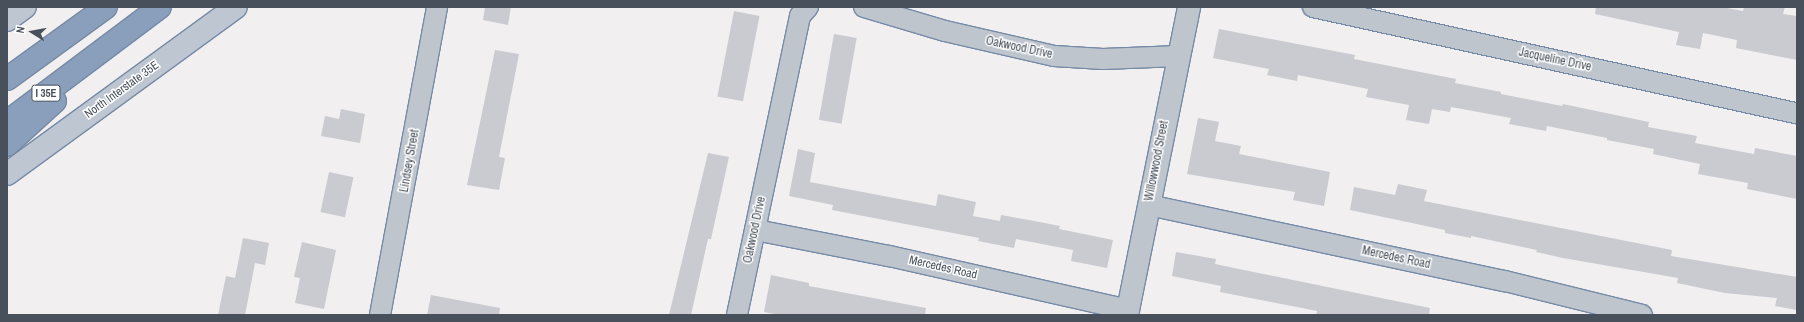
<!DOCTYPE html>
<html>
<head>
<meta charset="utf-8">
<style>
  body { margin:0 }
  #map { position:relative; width:1804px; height:322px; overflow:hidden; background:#f1efef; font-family:"Archivo Narrow",sans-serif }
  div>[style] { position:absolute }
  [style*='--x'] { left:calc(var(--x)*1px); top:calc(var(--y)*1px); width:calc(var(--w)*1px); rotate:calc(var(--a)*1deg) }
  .building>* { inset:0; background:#c9cbd1; transform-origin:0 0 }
  .roads { filter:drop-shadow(1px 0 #758aa6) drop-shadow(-1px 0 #758aa6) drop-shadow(0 1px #758aa6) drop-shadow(0 -1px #758aa6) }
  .minor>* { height:20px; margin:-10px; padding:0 10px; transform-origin:10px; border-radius:10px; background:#bec5cd }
  .tertiary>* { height:22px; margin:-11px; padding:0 11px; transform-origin:11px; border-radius:11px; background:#bec5cd }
  .secondary>* { height:22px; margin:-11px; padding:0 11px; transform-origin:11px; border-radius:11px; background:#bec6d2 }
  .motorway>* { height:22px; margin:-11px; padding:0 11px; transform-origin:11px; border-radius:11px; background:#8a9fbb }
  span { translate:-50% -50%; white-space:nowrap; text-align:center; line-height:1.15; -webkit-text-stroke:3px #fff; paint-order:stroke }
  .shield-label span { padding:1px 3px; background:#fff; border:1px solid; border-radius:3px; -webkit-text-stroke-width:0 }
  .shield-label { font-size:11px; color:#48515b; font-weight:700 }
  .street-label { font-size:12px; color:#48515b }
  .frame { position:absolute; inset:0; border:8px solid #48515b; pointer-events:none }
  .north { position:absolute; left:12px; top:12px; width:40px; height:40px; -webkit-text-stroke:3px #fff; paint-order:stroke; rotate:281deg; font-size:11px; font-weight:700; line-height:16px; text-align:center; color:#48515b }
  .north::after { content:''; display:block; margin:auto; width:14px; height:18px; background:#48515b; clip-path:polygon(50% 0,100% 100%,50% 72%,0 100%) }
</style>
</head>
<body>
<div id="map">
  <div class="building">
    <div style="clip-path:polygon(485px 7px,511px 7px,508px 25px,483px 20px)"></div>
    <div style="clip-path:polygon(1596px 7px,1721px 7px,1743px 11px,1744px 7px,1785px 7px,1783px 14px,1797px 16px,1797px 60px,1736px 48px,1737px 40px,1703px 33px,1700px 49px,1676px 45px,1679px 32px,1595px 14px)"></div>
    <div style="left:734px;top:11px;width:26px;height:87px;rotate:11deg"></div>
    <div style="clip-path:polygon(1219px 29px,1355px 55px,1354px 59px,1456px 79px,1455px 83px,1501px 92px,1501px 94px,1562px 106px,1563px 104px,1649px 122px,1648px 127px,1697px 136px,1695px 143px,1754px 154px,1755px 148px,1797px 156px,1797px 199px,1747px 189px,1748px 183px,1698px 174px,1700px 164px,1653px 154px,1654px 149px,1607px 140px,1607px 138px,1547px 126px,1546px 131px,1509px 124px,1511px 118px,1451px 107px,1450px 112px,1432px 109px,1429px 124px,1406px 120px,1409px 105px,1366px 97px,1368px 89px,1298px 75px,1297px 81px,1267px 75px,1269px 69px,1213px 58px)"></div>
    <div style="left:834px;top:34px;width:23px;height:87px;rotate:10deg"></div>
    <div style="clip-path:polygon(495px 50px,519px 54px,499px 157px,505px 158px,499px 190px,467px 185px)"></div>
    <div style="clip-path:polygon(341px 109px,365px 114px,360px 143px,321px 136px,325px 116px,339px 119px)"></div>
    <div style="clip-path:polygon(1198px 118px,1219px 122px,1215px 141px,1241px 146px,1239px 154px,1330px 172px,1324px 206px,1293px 200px,1295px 192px,1187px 174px)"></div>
    <div style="clip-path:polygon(798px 149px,815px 153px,810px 182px,936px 206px,938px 194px,976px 202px,973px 216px,1000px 221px,1001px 215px,1029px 220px,1060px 226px,1059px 229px,1113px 240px,1107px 268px,1071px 261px,1073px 250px,1016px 239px,1014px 248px,978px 241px,979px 238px,832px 210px,833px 205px,789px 196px)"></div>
    <div style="clip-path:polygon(708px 153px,729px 157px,711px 239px,708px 239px,691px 315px,669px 315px)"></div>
    <div style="left:329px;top:172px;width:25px;height:41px;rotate:12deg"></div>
    <div style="clip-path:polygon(1398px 184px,1427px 190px,1424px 201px,1672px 250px,1671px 256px,1797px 277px,1797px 310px,1775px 306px,1777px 298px,1725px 293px,1677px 283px,1678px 278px,1563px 258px,1536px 252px,1537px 250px,1471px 236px,1471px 238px,1445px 233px,1445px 230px,1350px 210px,1354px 187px,1395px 195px)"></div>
    <div style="clip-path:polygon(243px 238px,269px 243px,265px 265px,255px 263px,245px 315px,218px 315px,226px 276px,235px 278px)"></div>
    <div style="clip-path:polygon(302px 242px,336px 250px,324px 309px,295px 303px,300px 278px,294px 277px)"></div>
    <div style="clip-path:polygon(1176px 252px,1216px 259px,1215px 264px,1430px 308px,1429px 315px,1316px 315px,1317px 311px,1220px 292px,1221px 286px,1172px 276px)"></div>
    <div style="clip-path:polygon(771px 275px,809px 283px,809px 286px,926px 308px,925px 315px,780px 315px,764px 312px)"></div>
    <div style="clip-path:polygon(431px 295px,500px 308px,499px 315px,427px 315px)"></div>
  </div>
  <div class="roads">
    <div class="minor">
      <div style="--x:864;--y:7;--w:84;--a:16.5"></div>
      <div style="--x:945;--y:31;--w:112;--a:12.9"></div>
      <div style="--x:1054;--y:56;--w:49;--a:3.5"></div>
      <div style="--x:1103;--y:59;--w:76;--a:-2.3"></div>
      <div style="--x:1313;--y:7;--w:495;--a:12.4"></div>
      <div style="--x:1149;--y:205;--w:364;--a:12.1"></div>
      <div style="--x:1505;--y:281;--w:141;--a:13.9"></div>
      <div style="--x:756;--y:230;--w:136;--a:11.1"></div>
      <div style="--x:889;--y:256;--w:246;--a:12.7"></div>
      <div style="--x:380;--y:315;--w:313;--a:-79.5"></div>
      <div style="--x:737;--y:315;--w:306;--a:-78.1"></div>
      <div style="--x:800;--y:16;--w:12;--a:-48"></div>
    </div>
    <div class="tertiary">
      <div style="--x:1127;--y:315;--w:314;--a:-78.6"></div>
    </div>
    <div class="secondary">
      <div style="--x:7;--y:20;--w:22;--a:-36"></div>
      <div style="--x:7;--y:174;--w:283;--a:-36.1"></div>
    </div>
    <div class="motorway">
      <div style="--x:7;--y:79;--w:122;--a:-36"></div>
      <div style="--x:7;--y:122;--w:191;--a:-36.9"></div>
      <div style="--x:7;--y:145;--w:65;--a:-42.5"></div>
    </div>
  </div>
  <div class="shield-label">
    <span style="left:46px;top:93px">I 35E</span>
  </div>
  <div class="street-label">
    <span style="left:1019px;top:48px;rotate:12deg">Oakwood Drive</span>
    <span style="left:1555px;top:60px;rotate:12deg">Jacqueline Drive</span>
    <span style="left:122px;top:90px;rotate:-36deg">North Interstate 35E</span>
    <span style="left:410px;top:161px;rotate:-80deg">Lindsey Street</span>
    <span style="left:1157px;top:161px;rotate:-79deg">Willowwood Street</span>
    <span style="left:755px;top:230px;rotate:-78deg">Oakwood Drive</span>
    <span style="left:1396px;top:258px;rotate:12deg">Mercedes Road</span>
    <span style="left:943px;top:268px;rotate:13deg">Mercedes Road</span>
  </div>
  <div class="frame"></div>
  <div class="north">N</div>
</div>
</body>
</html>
